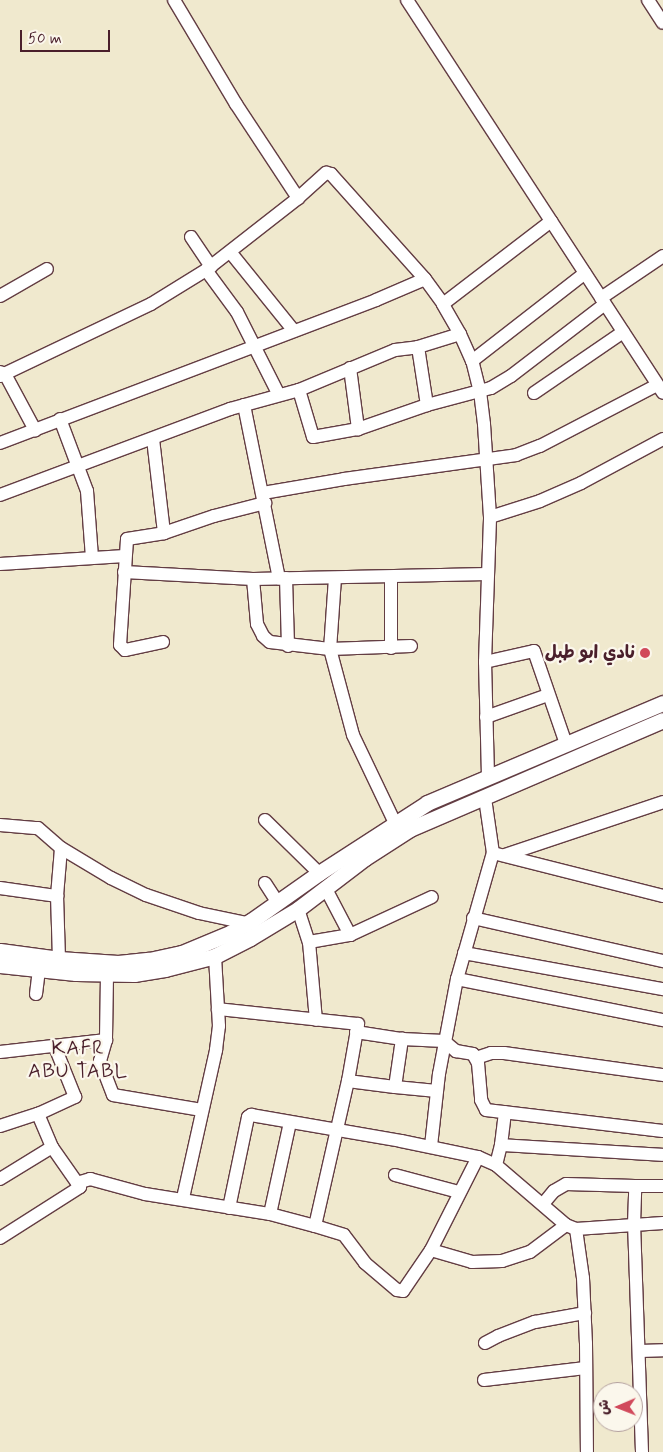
<!DOCTYPE html>
<html>
<head>
<meta charset="utf-8">
<style>
  body { margin:0 }
  #map { position:relative; width:663px; height:1452px; overflow:hidden; background:#f0e9ce; font-family:Mynerve,"Playpen Sans Arabic",sans-serif }
  div>[style] { position:absolute }
  [style*='--x'] { left:calc(var(--x)*1px); top:calc(var(--y)*1px); width:calc(var(--w)*1px); rotate:calc(var(--a)*1deg) }
  .roads { filter:drop-shadow(1px 0 #633d43) drop-shadow(-1px 0 #633d43) drop-shadow(0 1px #633d43) drop-shadow(0 -1px #633d43) }
  .minor>* { height:12px; margin:-6px; padding:0 6px; transform-origin:6px; border-radius:6px; background:#fff }
  .major>* { height:15px; margin:-7.5px; padding:0 7.5px; transform-origin:7.5px; border-radius:7.5px; background:#fff }
  .dots>* { width:14px; height:14px; translate:-50% -50%; box-sizing:border-box; border:2px solid #fbf7ec; border-radius:50% }
  span { translate:-50% -50%; white-space:nowrap; text-align:center; line-height:1.15; -webkit-text-stroke:4.5px #fbf7ec; paint-order:stroke }
  .poi-label { font-size:18px; color:#4a1f2b; font-weight:700 }
  .right { translate:-100% -50%; text-align:right }
  .quarter-label { font-size:20px; color:#4a1f2b; letter-spacing:1px }
  .north { position:absolute; left:593px; top:1382px; width:50px; height:50px; box-sizing:border-box; background:#fbf7ec; border:1px solid #b4a19f; border-radius:50%; rotate:269deg; font-size:14px; font-weight:700; line-height:20px; text-align:center; color:#4a1f2b }
  .north::after { content:''; display:block; margin:auto; width:18px; height:22px; background:#d1495b; clip-path:polygon(50% 0,100% 100%,50% 72%,0 100%) }
  .scale { position:absolute; left:20px; top:30px; width:90px; height:22px; box-sizing:border-box; border:2px solid #4a1f2b; border-top:0; padding-left:6px; font-size:15px; line-height:18px; white-space:nowrap; color:#4a1f2b; -webkit-text-stroke:4px #fbf7ec; paint-order:stroke }
</style>
</head>
<body>
<div id="map">
  <div class="roads">
    <div class="minor">
      <div style="--x:174;--y:0;--w:121;--a:59.2"></div>
      <div style="--x:236;--y:104;--w:113;--a:56.6"></div>
      <div style="--x:407;--y:0;--w:264;--a:56.9"></div>
      <div style="--x:648;--y:0;--w:27;--a:57"></div>
      <div style="--x:191;--y:237;--w:36;--a:56"></div>
      <div style="--x:231;--y:253;--w:100;--a:51.1"></div>
      <div style="--x:206;--y:270;--w:117;--a:-38"></div>
      <div style="--x:298;--y:198;--w:38;--a:-42"></div>
      <div style="--x:326;--y:173;--w:5;--a:11"></div>
      <div style="--x:331;--y:174;--w:141;--a:48.2"></div>
      <div style="--x:425;--y:279;--w:31;--a:54"></div>
      <div style="--x:0;--y:296;--w:54;--a:-29.9"></div>
      <div style="--x:601;--y:298;--w:75;--a:-34.1"></div>
      <div style="--x:418;--y:347;--w:59;--a:81.2"></div>
      <div style="--x:472;--y:361;--w:143;--a:-37.9"></div>
      <div style="--x:350;--y:368;--w:62;--a:82.5"></div>
      <div style="--x:0;--y:372;--w:5;--a:22"></div>
      <div style="--x:5;--y:374;--w:64;--a:61.8"></div>
      <div style="--x:0;--y:376;--w:167;--a:-25.5"></div>
      <div style="--x:151;--y:304;--w:65;--a:-31.7"></div>
      <div style="--x:206;--y:270;--w:52;--a:53.6"></div>
      <div style="--x:237;--y:312;--w:93;--a:63.2"></div>
      <div style="--x:299;--y:390;--w:49;--a:73.4"></div>
      <div style="--x:313;--y:437;--w:46;--a:-10.1"></div>
      <div style="--x:358;--y:429;--w:73;--a:-19.2"></div>
      <div style="--x:427;--y:405;--w:66;--a:-14.9"></div>
      <div style="--x:491;--y:388;--w:23;--a:-31"></div>
      <div style="--x:511;--y:376;--w:118;--a:-37.5"></div>
      <div style="--x:534;--y:393;--w:108;--a:-34.4"></div>
      <div style="--x:244;--y:405;--w:177;--a:78.6"></div>
      <div style="--x:60;--y:419;--w:77;--a:69.4"></div>
      <div style="--x:87;--y:491;--w:67;--a:85.7"></div>
      <div style="--x:153;--y:439;--w:95;--a:83.3"></div>
      <div style="--x:0;--y:443;--w:402;--a:-20.8"></div>
      <div style="--x:376;--y:300;--w:53;--a:-23.2"></div>
      <div style="--x:263;--y:493;--w:82;--a:-9.8"></div>
      <div style="--x:344;--y:479;--w:174;--a:-7.9"></div>
      <div style="--x:516;--y:455;--w:26;--a:-21"></div>
      <div style="--x:540;--y:446;--w:132;--a:-27.5"></div>
      <div style="--x:0;--y:495;--w:246;--a:-20.5"></div>
      <div style="--x:230;--y:409;--w:72;--a:-15.4"></div>
      <div style="--x:299;--y:390;--w:104;--a:-22.6"></div>
      <div style="--x:395;--y:350;--w:23;--a:-7"></div>
      <div style="--x:418;--y:347;--w:44;--a:-17.2"></div>
      <div style="--x:490;--y:517;--w:52;--a:-17.7"></div>
      <div style="--x:540;--y:501;--w:45;--a:-23.7"></div>
      <div style="--x:581;--y:483;--w:93;--a:-28.2"></div>
      <div style="--x:0;--y:564;--w:125;--a:-3.7"></div>
      <div style="--x:124;--y:572;--w:129;--a:3.1"></div>
      <div style="--x:253;--y:579;--w:235;--a:-1.2"></div>
      <div style="--x:391;--y:577;--w:71;--a:90"></div>
      <div style="--x:286;--y:578;--w:68;--a:88.3"></div>
      <div style="--x:335;--y:578;--w:71;--a:94"></div>
      <div style="--x:330;--y:649;--w:89;--a:75"></div>
      <div style="--x:353;--y:735;--w:98;--a:64.5"></div>
      <div style="--x:253;--y:579;--w:45;--a:84.9"></div>
      <div style="--x:257;--y:624;--w:13;--a:63"></div>
      <div style="--x:263;--y:636;--w:9;--a:41"></div>
      <div style="--x:270;--y:642;--w:60;--a:6.7"></div>
      <div style="--x:330;--y:649;--w:81;--a:-2.1"></div>
      <div style="--x:163;--y:642;--w:39;--a:168"></div>
      <div style="--x:125;--y:650;--w:7;--a:-135"></div>
      <div style="--x:120;--y:645;--w:106;--a:-86.2"></div>
      <div style="--x:127;--y:539;--w:37;--a:-9"></div>
      <div style="--x:164;--y:533;--w:53;--a:-18.8"></div>
      <div style="--x:214;--y:516;--w:53;--a:-14.3"></div>
      <div style="--x:485;--y:662;--w:50;--a:-12.7"></div>
      <div style="--x:534;--y:651;--w:98;--a:71"></div>
      <div style="--x:486;--y:717;--w:66;--a:-19.5"></div>
      <div style="--x:488;--y:776;--w:114;--a:-91.5"></div>
      <div style="--x:485;--y:662;--w:145;--a:-88"></div>
      <div style="--x:490;--y:517;--w:93;--a:-93.7"></div>
      <div style="--x:484;--y:424;--w:32;--a:-97"></div>
      <div style="--x:480;--y:392;--w:32;--a:-104"></div>
      <div style="--x:472;--y:361;--w:30;--a:-114"></div>
      <div style="--x:460;--y:334;--w:34;--a:-120"></div>
      <div style="--x:443;--y:304;--w:136;--a:-37.5"></div>
      <div style="--x:551;--y:221;--w:205;--a:56.9"></div>
      <div style="--x:265;--y:820;--w:76;--a:44.5"></div>
      <div style="--x:0;--y:825;--w:38;--a:5"></div>
      <div style="--x:38;--y:828;--w:30;--a:41"></div>
      <div style="--x:61;--y:848;--w:58;--a:31"></div>
      <div style="--x:111;--y:878;--w:39;--a:26"></div>
      <div style="--x:146;--y:895;--w:56;--a:18.8"></div>
      <div style="--x:199;--y:913;--w:49;--a:11.8"></div>
      <div style="--x:493;--y:853;--w:175;--a:14.2"></div>
      <div style="--x:505;--y:855;--w:167;--a:-18.5"></div>
      <div style="--x:265;--y:883;--w:24;--a:57"></div>
      <div style="--x:0;--y:888;--w:58;--a:8"></div>
      <div style="--x:326;--y:889;--w:52;--a:62.4"></div>
      <div style="--x:298;--y:909;--w:35;--a:72"></div>
      <div style="--x:309;--y:942;--w:78;--a:84.9"></div>
      <div style="--x:473;--y:918;--w:195;--a:12.8"></div>
      <div style="--x:309;--y:942;--w:42;--a:-9.7"></div>
      <div style="--x:350;--y:935;--w:90;--a:-24.9"></div>
      <div style="--x:464;--y:953;--w:202;--a:10.3"></div>
      <div style="--x:59;--y:959;--w:63;--a:-91.8"></div>
      <div style="--x:57;--y:896;--w:48;--a:-85.2"></div>
      <div style="--x:107;--y:975;--w:65;--a:90.9"></div>
      <div style="--x:106;--y:1040;--w:22;--a:106"></div>
      <div style="--x:100;--y:1061;--w:36;--a:69"></div>
      <div style="--x:113;--y:1095;--w:90;--a:9.6"></div>
      <div style="--x:457;--y:979;--w:210;--a:11.3"></div>
      <div style="--x:36;--y:994;--w:25;--a:-83"></div>
      <div style="--x:356;--y:1032;--w:47;--a:8.7"></div>
      <div style="--x:402;--y:1039;--w:42;--a:2.7"></div>
      <div style="--x:444;--y:1041;--w:16;--a:40"></div>
      <div style="--x:456;--y:1051;--w:17;--a:10"></div>
      <div style="--x:473;--y:1054;--w:10;--a:61"></div>
      <div style="--x:478;--y:1063;--w:37;--a:85"></div>
      <div style="--x:481;--y:1100;--w:11;--a:63"></div>
      <div style="--x:486;--y:1110;--w:178;--a:6.8"></div>
      <div style="--x:0;--y:1052;--w:107;--a:-6.5"></div>
      <div style="--x:476;--y:1058;--w:16;--a:-18"></div>
      <div style="--x:491;--y:1053;--w:13;--a:0"></div>
      <div style="--x:504;--y:1053;--w:161;--a:7.9"></div>
      <div style="--x:348;--y:1081;--w:47;--a:7.3"></div>
      <div style="--x:395;--y:1087;--w:49;--a:-81.7"></div>
      <div style="--x:395;--y:1087;--w:42;--a:5.4"></div>
      <div style="--x:0;--y:1126;--w:40;--a:-18"></div>
      <div style="--x:38;--y:1114;--w:41;--a:-24.7"></div>
      <div style="--x:75;--y:1097;--w:54;--a:-111.8"></div>
      <div style="--x:501;--y:1145;--w:33;--a:-83"></div>
      <div style="--x:431;--y:1146;--w:72;--a:-83.7"></div>
      <div style="--x:439;--y:1074;--w:97;--a:-79.3"></div>
      <div style="--x:457;--y:979;--w:131;--a:-74.1"></div>
      <div style="--x:493;--y:853;--w:56;--a:-98.3"></div>
      <div style="--x:496;--y:1165;--w:21;--a:-76"></div>
      <div style="--x:501;--y:1145;--w:162;--a:3.5"></div>
      <div style="--x:395;--y:1175;--w:66;--a:14.9"></div>
      <div style="--x:0;--y:1179;--w:61;--a:-31.6"></div>
      <div style="--x:77;--y:1183;--w:14;--a:-17"></div>
      <div style="--x:90;--y:1179;--w:57;--a:15.3"></div>
      <div style="--x:145;--y:1194;--w:127;--a:9.1"></div>
      <div style="--x:270;--y:1214;--w:47;--a:14.9"></div>
      <div style="--x:315;--y:1226;--w:149;--a:-77.2"></div>
      <div style="--x:348;--y:1081;--w:58;--a:-80"></div>
      <div style="--x:358;--y:1024;--w:141;--a:-173.9"></div>
      <div style="--x:183;--y:1198;--w:152;--a:-77.4"></div>
      <div style="--x:216;--y:1050;--w:24;--a:-83"></div>
      <div style="--x:219;--y:1026;--w:70;--a:-93.3"></div>
      <div style="--x:543;--y:1204;--w:17;--a:-50"></div>
      <div style="--x:554;--y:1191;--w:14;--a:-30"></div>
      <div style="--x:566;--y:1184;--w:69;--a:1.7"></div>
      <div style="--x:229;--y:1208;--w:93;--a:-78.2"></div>
      <div style="--x:248;--y:1117;--w:4;--a:-34"></div>
      <div style="--x:251;--y:1115;--w:152;--a:9.8"></div>
      <div style="--x:401;--y:1141;--w:79;--a:11.7"></div>
      <div style="--x:478;--y:1157;--w:20;--a:24"></div>
      <div style="--x:496;--y:1165;--w:92;--a:40.6"></div>
      <div style="--x:566;--y:1225;--w:11;--a:22"></div>
      <div style="--x:576;--y:1229;--w:87;--a:-3.9"></div>
      <div style="--x:270;--y:1214;--w:94;--a:-77.7"></div>
      <div style="--x:315;--y:1226;--w:30;--a:17"></div>
      <div style="--x:344;--y:1235;--w:35;--a:53"></div>
      <div style="--x:365;--y:1263;--w:42;--a:40.2"></div>
      <div style="--x:397;--y:1290;--w:6;--a:9"></div>
      <div style="--x:403;--y:1291;--w:50;--a:-55.7"></div>
      <div style="--x:431;--y:1250;--w:104;--a:-63.2"></div>
      <div style="--x:576;--y:1229;--w:49;--a:81.9"></div>
      <div style="--x:583;--y:1278;--w:65;--a:87.4"></div>
      <div style="--x:586;--y:1343;--w:109;--a:89.5"></div>
      <div style="--x:0;--y:1238;--w:95;--a:-32.5"></div>
      <div style="--x:80;--y:1187;--w:49;--a:-125"></div>
      <div style="--x:52;--y:1147;--w:36;--a:-113"></div>
      <div style="--x:431;--y:1250;--w:43;--a:16.3"></div>
      <div style="--x:472;--y:1262;--w:30;--a:-2"></div>
      <div style="--x:502;--y:1261;--w:29;--a:-18"></div>
      <div style="--x:530;--y:1252;--w:45;--a:-36.9"></div>
      <div style="--x:485;--y:1343;--w:15;--a:-28"></div>
      <div style="--x:498;--y:1336;--w:40;--a:-21"></div>
      <div style="--x:535;--y:1322;--w:51;--a:-10.2"></div>
      <div style="--x:640;--y:1351;--w:23;--a:-2"></div>
      <div style="--x:484;--y:1380;--w:102;--a:-6.8"></div>
      <div style="--x:642;--y:1452;--w:228;--a:-92"></div>
      <div style="--x:634;--y:1224;--w:38;--a:-88"></div>
      <div style="--x:635;--y:1186;--w:28;--a:0"></div>
    </div>
    <div class="major">
      <div style="--x:0;--y:951;--w:60;--a:7.7"></div>
      <div style="--x:59;--y:959;--w:59;--a:3.9"></div>
      <div style="--x:118;--y:963;--w:31;--a:-6"></div>
      <div style="--x:149;--y:960;--w:34;--a:-12"></div>
      <div style="--x:182;--y:953;--w:52;--a:-22.6"></div>
      <div style="--x:230;--y:933;--w:24;--a:-30"></div>
      <div style="--x:251;--y:921;--w:83;--a:-35.2"></div>
      <div style="--x:319;--y:873;--w:129;--a:-32.9"></div>
      <div style="--x:427;--y:803;--w:256;--a:-23"></div>
      <div style="--x:0;--y:965;--w:76;--a:6"></div>
      <div style="--x:76;--y:973;--w:58;--a:1"></div>
      <div style="--x:134;--y:974;--w:31;--a:-9"></div>
      <div style="--x:165;--y:969;--w:52;--a:-14.6"></div>
      <div style="--x:215;--y:956;--w:39;--a:-27"></div>
      <div style="--x:250;--y:938;--w:56;--a:-31.1"></div>
      <div style="--x:298;--y:909;--w:84;--a:-37.3"></div>
      <div style="--x:365;--y:858;--w:54;--a:-32.8"></div>
      <div style="--x:410;--y:829;--w:275;--a:-23.3"></div>
    </div>
  </div>
  <div class="dots">
    <div style="left:645px;top:653px;background:#d1495b"></div>
  </div>
  <div class="poi-label">
    <span class="right" style="left:635px;top:653px">نادي ابو طبل</span>
  </div>
  <div class="quarter-label">
    <span style="left:78px;top:1060px">KAFR<br>ABU TABL</span>
  </div>
  <div class="north">ش</div>
  <div class="scale">50 m</div>
</div>
</body>
</html>
